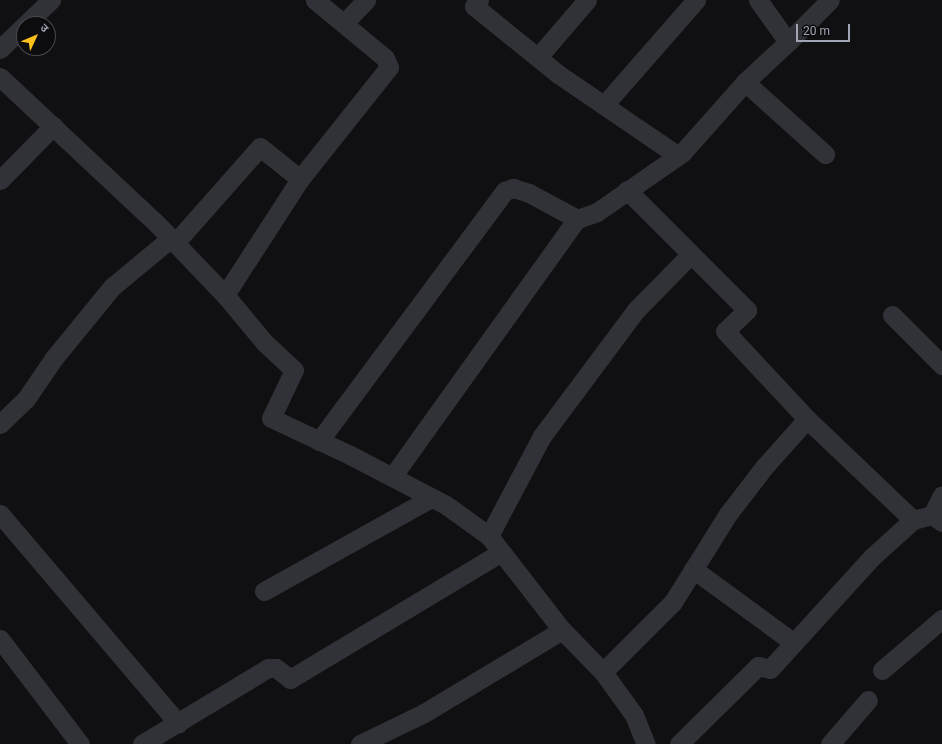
<!DOCTYPE html>
<html>
<head>
<meta charset="utf-8">
<style>
  body { margin:0 }
  #map { position:relative; width:942px; height:744px; overflow:hidden; background:#101012; font-family:Roboto,"Noto Sans Devanagari",sans-serif }
  div>[style] { position:absolute }
  [style*='--x'] { left:calc(var(--x)*1px); top:calc(var(--y)*1px); width:calc(var(--w)*1px); rotate:calc(var(--a)*1deg) }
  .street>* { height:19px; margin:-9.5px; padding:0 9.5px; transform-origin:9.5px; border-radius:9.5px; background:#313237 }
  span { translate:-50% -50%; white-space:nowrap; text-align:center; line-height:1.15; -webkit-text-stroke:4px #0c0b0d; paint-order:stroke }
  .north { position:absolute; left:16px; top:16px; width:40px; height:40px; box-sizing:border-box; background:#0c0b0d; border:1px solid #474950; border-radius:50%; rotate:46deg; font-size:11px; font-weight:700; line-height:16px; text-align:center; color:#a0a5b4 }
  .north::after { content:''; display:block; margin:auto; width:14px; height:18px; background:#ffbf1b; clip-path:polygon(50% 0,100% 100%,50% 72%,0 100%) }
  .scale { position:absolute; left:796px; top:24px; width:54px; height:18px; box-sizing:border-box; border:2px solid #a0a5b4; border-top:0; padding-left:5px; font-size:12px; line-height:14px; white-space:nowrap; color:#a0a5b4; -webkit-text-stroke:3px #0c0b0d; paint-order:stroke }
</style>
</head>
<body>
<div id="map">
  <div class="street">
    <div style="--x:479;--y:0;--w:8;--a:130"></div>
    <div style="--x:474;--y:6;--w:108;--a:39"></div>
    <div style="--x:558;--y:74;--w:145;--a:34.3"></div>
    <div style="--x:344;--y:23;--w:32;--a:-46"></div>
    <div style="--x:26;--y:24;--w:35;--a:-44"></div>
    <div style="--x:788;--y:42;--w:59;--a:-45"></div>
    <div style="--x:0;--y:49;--w:33;--a:-44"></div>
    <div style="--x:538;--y:57;--w:75;--a:-49.3"></div>
    <div style="--x:0;--y:77;--w:216;--a:43.1"></div>
    <div style="--x:158;--y:225;--w:97;--a:46.3"></div>
    <div style="--x:225;--y:295;--w:61;--a:50.3"></div>
    <div style="--x:264;--y:342;--w:41;--a:43"></div>
    <div style="--x:294;--y:370;--w:53;--a:115.6"></div>
    <div style="--x:271;--y:418;--w:87;--a:25.1"></div>
    <div style="--x:350;--y:455;--w:108;--a:27.5"></div>
    <div style="--x:446;--y:505;--w:53;--a:35.8"></div>
    <div style="--x:489;--y:536;--w:119;--a:52.2"></div>
    <div style="--x:562;--y:630;--w:59;--a:45.7"></div>
    <div style="--x:603;--y:672;--w:53;--a:54.2"></div>
    <div style="--x:634;--y:715;--w:31;--a:68"></div>
    <div style="--x:745;--y:82;--w:108;--a:42"></div>
    <div style="--x:604;--y:105;--w:140;--a:-48.8"></div>
    <div style="--x:0;--y:180;--w:76;--a:-45.5"></div>
    <div style="--x:627;--y:190;--w:170;--a:45"></div>
    <div style="--x:747;--y:310;--w:30;--a:136"></div>
    <div style="--x:725;--y:331;--w:120;--a:47"></div>
    <div style="--x:807;--y:419;--w:146;--a:43.6"></div>
    <div style="--x:913;--y:520;--w:20;--a:-15"></div>
    <div style="--x:932;--y:515;--w:12;--a:35"></div>
    <div style="--x:175;--y:243;--w:128;--a:-48.5"></div>
    <div style="--x:260;--y:147;--w:51;--a:38.7"></div>
    <div style="--x:225;--y:295;--w:138;--a:-57.1"></div>
    <div style="--x:300;--y:179;--w:143;--a:-51.5"></div>
    <div style="--x:389;--y:67;--w:10;--a:-114"></div>
    <div style="--x:385;--y:58;--w:91;--a:-140.4"></div>
    <div style="--x:892;--y:315;--w:71;--a:45"></div>
    <div style="--x:0;--y:424;--w:36;--a:-44"></div>
    <div style="--x:26;--y:399;--w:50;--a:-55.7"></div>
    <div style="--x:54;--y:358;--w:92;--a:-50.8"></div>
    <div style="--x:112;--y:287;--w:77;--a:-39.7"></div>
    <div style="--x:319;--y:441;--w:312;--a:-53.4"></div>
    <div style="--x:505;--y:191;--w:9;--a:-21"></div>
    <div style="--x:513;--y:188;--w:17;--a:17"></div>
    <div style="--x:529;--y:193;--w:55;--a:28.4"></div>
    <div style="--x:577;--y:219;--w:21;--a:-19"></div>
    <div style="--x:597;--y:212;--w:103;--a:-34.8"></div>
    <div style="--x:682;--y:153;--w:95;--a:-48.4"></div>
    <div style="--x:745;--y:82;--w:59;--a:-42.9"></div>
    <div style="--x:788;--y:42;--w:52;--a:-125.5"></div>
    <div style="--x:392;--y:477;--w:317;--a:-54.4"></div>
    <div style="--x:0;--y:514;--w:275;--a:49.6"></div>
    <div style="--x:932;--y:515;--w:22;--a:-63"></div>
    <div style="--x:489;--y:536;--w:113;--a:-62.1"></div>
    <div style="--x:542;--y:436;--w:157;--a:-53.3"></div>
    <div style="--x:636;--y:310;--w:78;--a:-45.5"></div>
    <div style="--x:693;--y:569;--w:125;--a:36.2"></div>
    <div style="--x:264;--y:591;--w:191;--a:-29.1"></div>
    <div style="--x:0;--y:639;--w:132;--a:52.7"></div>
    <div style="--x:882;--y:670;--w:79;--a:-40.4"></div>
    <div style="--x:603;--y:672;--w:99;--a:-45"></div>
    <div style="--x:673;--y:602;--w:104;--a:-58"></div>
    <div style="--x:728;--y:514;--w:61;--a:-52.4"></div>
    <div style="--x:765;--y:466;--w:63;--a:-48.2"></div>
    <div style="--x:142;--y:744;--w:147;--a:-31.1"></div>
    <div style="--x:268;--y:668;--w:8;--a:0"></div>
    <div style="--x:276;--y:668;--w:18;--a:38"></div>
    <div style="--x:290;--y:679;--w:246;--a:-31"></div>
    <div style="--x:360;--y:744;--w:71;--a:-25.8"></div>
    <div style="--x:424;--y:713;--w:161;--a:-31"></div>
    <div style="--x:679;--y:744;--w:111;--a:-44.6"></div>
    <div style="--x:758;--y:666;--w:12;--a:14"></div>
    <div style="--x:770;--y:669;--w:151;--a:-47.7"></div>
    <div style="--x:872;--y:557;--w:55;--a:-42.1"></div>
    <div style="--x:830;--y:744;--w:58;--a:-49.2"></div>
  </div>
  <div class="north">उ</div>
  <div class="scale">20 m</div>
</div>
</body>
</html>
